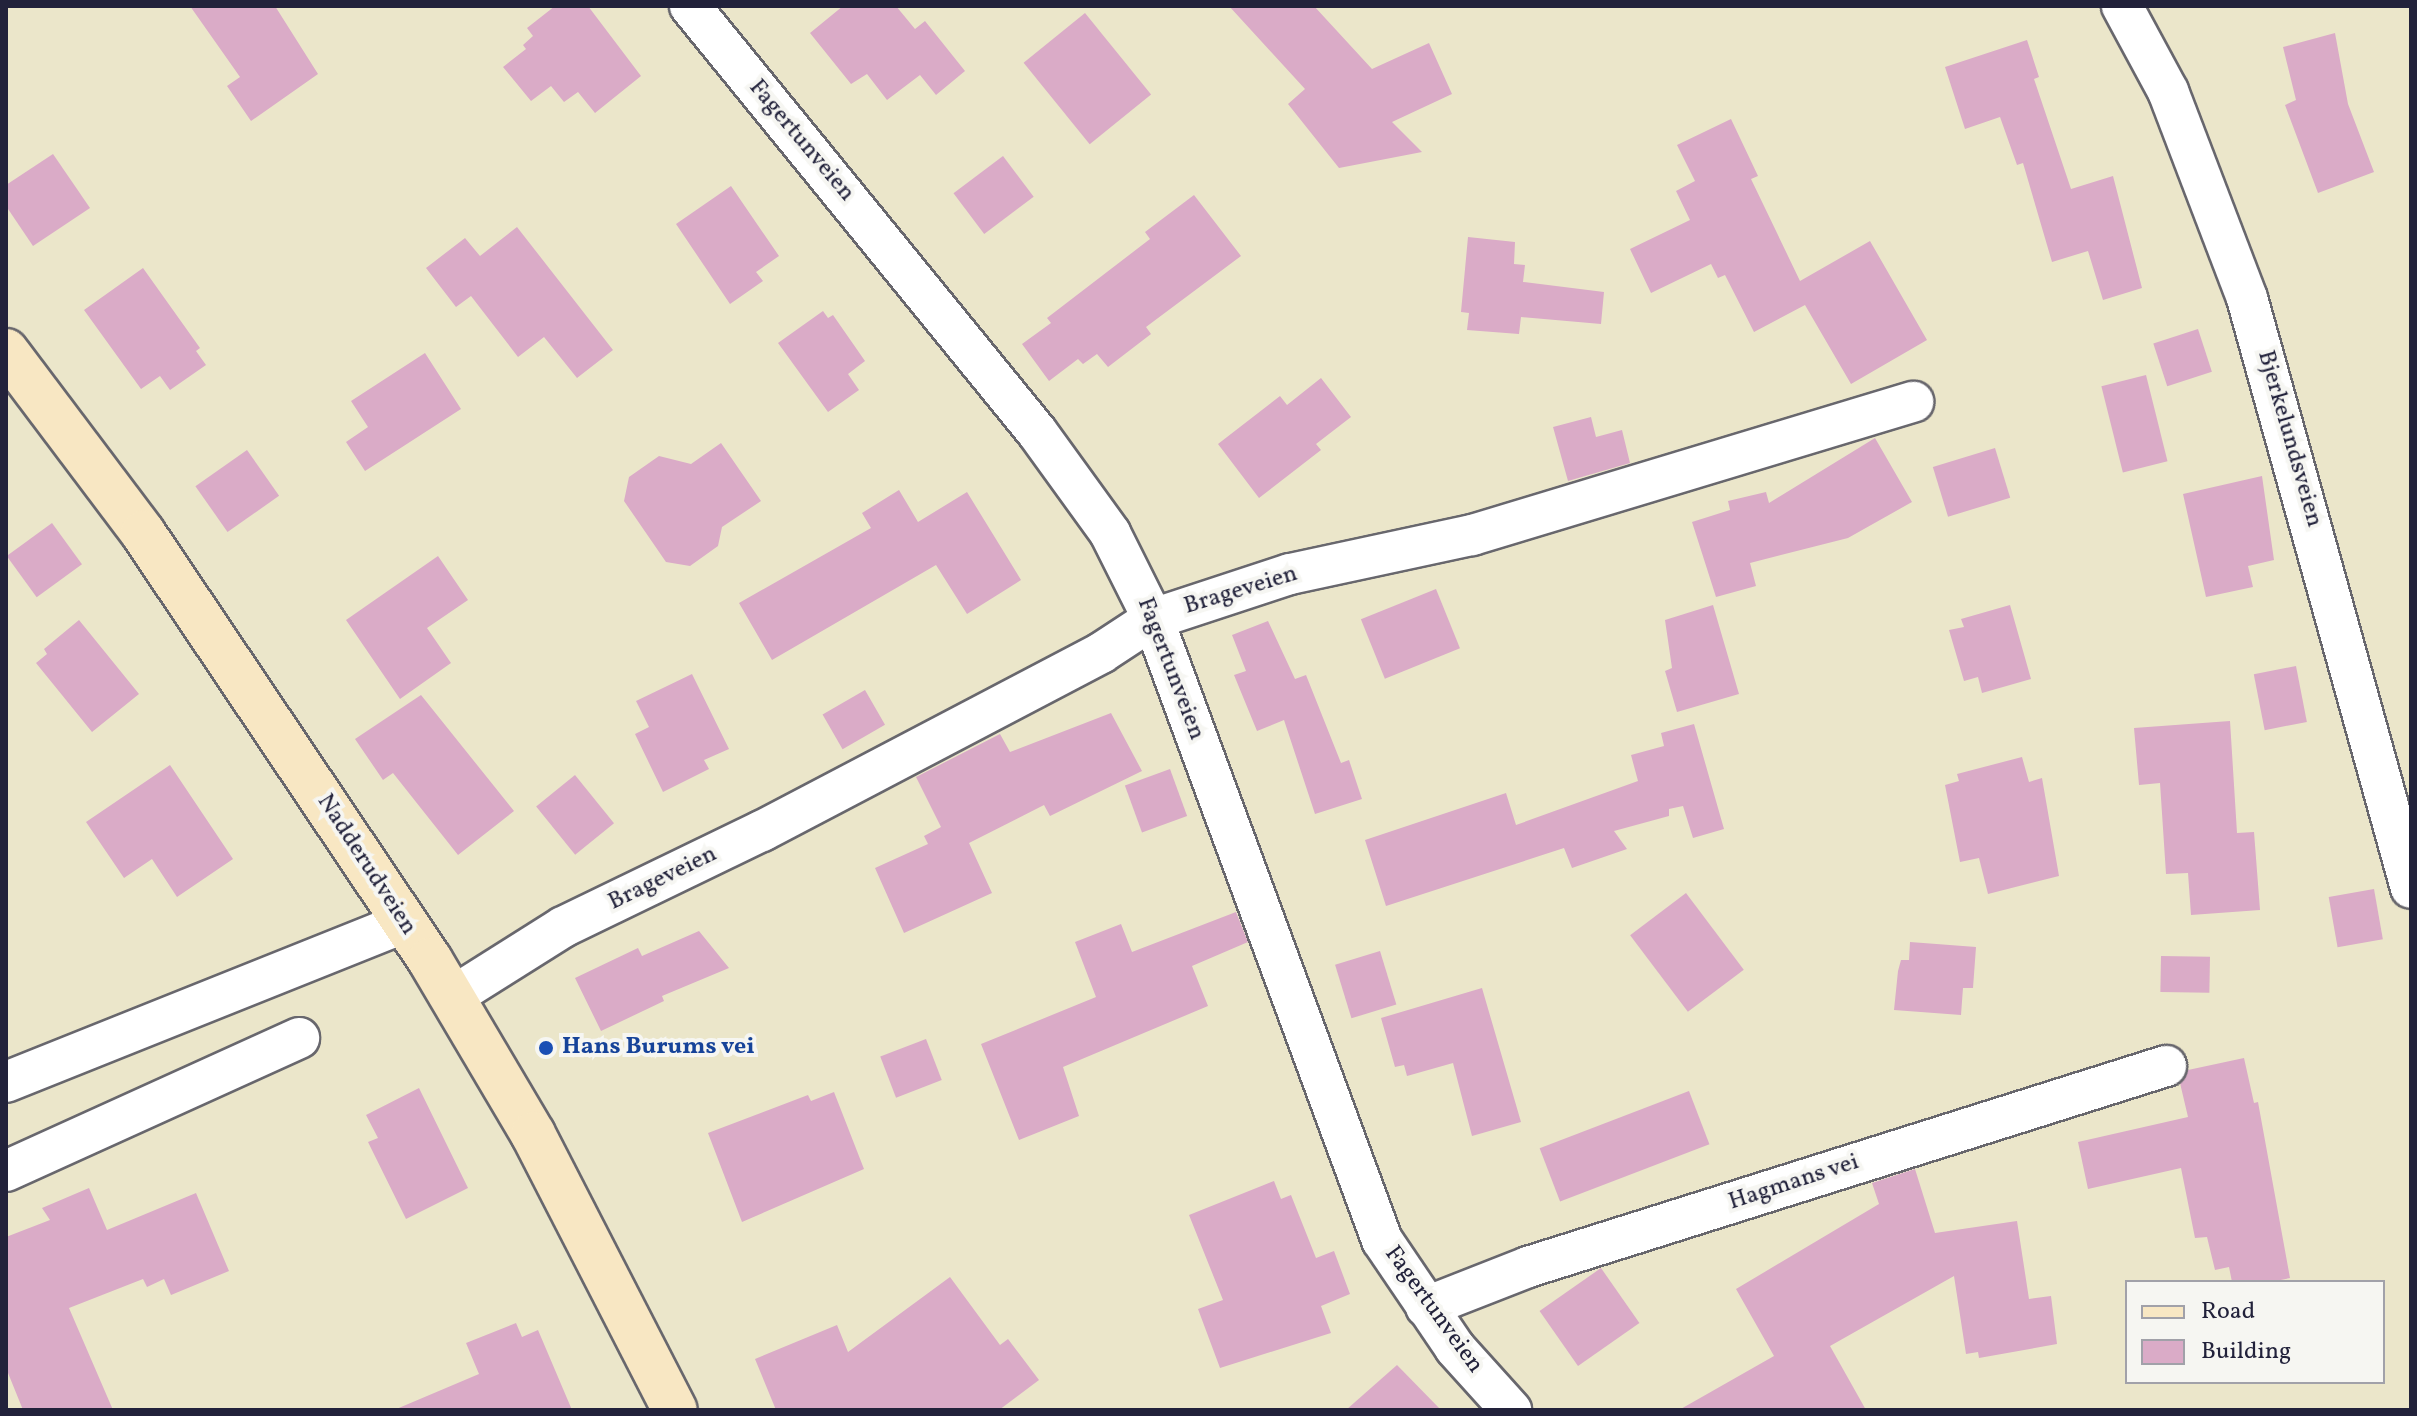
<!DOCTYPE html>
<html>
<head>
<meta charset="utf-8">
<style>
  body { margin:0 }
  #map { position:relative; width:2417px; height:1416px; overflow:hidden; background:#ebe6ca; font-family:Vollkorn,serif }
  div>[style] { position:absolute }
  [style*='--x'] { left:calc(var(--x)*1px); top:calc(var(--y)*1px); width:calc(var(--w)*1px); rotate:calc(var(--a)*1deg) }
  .building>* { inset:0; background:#daabc7; transform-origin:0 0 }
  .roads { filter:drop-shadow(2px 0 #68676d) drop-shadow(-2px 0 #68676d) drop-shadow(0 2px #68676d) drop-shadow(0 -2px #68676d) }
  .street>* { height:40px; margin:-20px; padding:0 20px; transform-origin:20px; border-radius:20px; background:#fff }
  .secondary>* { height:44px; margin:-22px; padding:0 22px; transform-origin:22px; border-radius:22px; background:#f8e7c3 }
  .dots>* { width:22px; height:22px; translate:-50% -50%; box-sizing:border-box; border:4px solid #f6f6f2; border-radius:50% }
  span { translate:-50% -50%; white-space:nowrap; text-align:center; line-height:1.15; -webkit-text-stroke:8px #f6f6f2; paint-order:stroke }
  .street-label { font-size:24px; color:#22223b }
  .transit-label { font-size:24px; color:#164399; font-weight:700 }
  .left { translate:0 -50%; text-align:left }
  .frame { position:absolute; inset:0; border:8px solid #22223b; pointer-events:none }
  .legend { position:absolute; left:2125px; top:1280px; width:260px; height:104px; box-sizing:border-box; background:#f6f6f2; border:2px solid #a1a1a9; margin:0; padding:10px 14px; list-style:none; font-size:24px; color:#22223b }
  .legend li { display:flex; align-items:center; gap:16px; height:40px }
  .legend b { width:40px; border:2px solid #a1a1a9 }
</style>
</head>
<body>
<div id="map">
  <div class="building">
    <div style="clip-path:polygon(190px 6px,275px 6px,318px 74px,251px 121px,227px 86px,240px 77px)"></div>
    <div style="clip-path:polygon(555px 6px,588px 6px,641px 76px,595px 113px,578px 92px,564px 102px,551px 86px,531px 101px,503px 67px,526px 49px,523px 45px,533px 36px,527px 28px)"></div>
    <div style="clip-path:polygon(843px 6px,896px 6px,915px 29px,925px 21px,965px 71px,936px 95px,920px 75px,887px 100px,867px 74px,851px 84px,810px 33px)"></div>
    <div style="clip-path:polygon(1229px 6px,1314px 6px,1372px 69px,1429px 43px,1452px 94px,1392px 122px,1422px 152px,1339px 168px,1288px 104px,1305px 89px)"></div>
    <div style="left:1085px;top:13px;width:105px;height:79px;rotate:51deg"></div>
    <div style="clip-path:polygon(2335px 33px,2348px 104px,2374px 172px,2318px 193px,2285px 105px,2296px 100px,2283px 47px)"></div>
    <div style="clip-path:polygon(2027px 40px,2039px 77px,2034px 79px,2071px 189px,2113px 176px,2142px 288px,2103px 300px,2088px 251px,2052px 262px,2023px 163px,2017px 165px,2000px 117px,1965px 129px,1945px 67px)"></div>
    <div style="clip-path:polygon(1731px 119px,1758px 176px,1751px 179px,1800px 281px,1870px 241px,1927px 340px,1851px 384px,1805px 305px,1754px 332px,1725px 275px,1718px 278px,1711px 264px,1651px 293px,1630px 249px,1690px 220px,1676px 191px,1695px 181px,1677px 145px)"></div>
    <div style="clip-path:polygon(53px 154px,90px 208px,33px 246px,6px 206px,6px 185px)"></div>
    <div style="left:1003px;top:156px;width:51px;height:62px;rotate:53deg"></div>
    <div style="clip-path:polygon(731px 186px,779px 256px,756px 272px,763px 281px,730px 304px,676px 224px)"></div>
    <div style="clip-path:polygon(1194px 195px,1241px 256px,1146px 327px,1151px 334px,1108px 367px,1097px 354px,1083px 364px,1078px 359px,1049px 381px,1022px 344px,1051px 323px,1047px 318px,1150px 239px,1145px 232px)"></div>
    <div style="clip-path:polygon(517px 227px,613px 350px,577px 378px,544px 337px,518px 357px,471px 296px,456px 307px,426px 268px,465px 238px,480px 256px)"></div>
    <div style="clip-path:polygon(1468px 237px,1515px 242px,1514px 264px,1525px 265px,1523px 282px,1604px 292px,1601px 324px,1521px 317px,1519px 334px,1467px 330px,1469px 313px,1461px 312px)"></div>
    <div style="clip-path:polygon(143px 268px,200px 348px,196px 351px,206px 365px,170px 390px,160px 376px,141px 389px,84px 310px)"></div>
    <div style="clip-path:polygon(823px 311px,828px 318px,833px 315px,865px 361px,848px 374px,859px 390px,828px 412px,778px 343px)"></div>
    <div style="left:2198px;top:329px;width:45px;height:47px;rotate:72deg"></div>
    <div style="clip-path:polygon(425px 353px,461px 409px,365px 471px,346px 442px,368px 427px,351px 401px)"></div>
    <div style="left:2146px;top:375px;width:89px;height:46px;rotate:76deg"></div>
    <div style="clip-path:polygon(1321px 378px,1351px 417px,1316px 444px,1321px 450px,1259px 498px,1218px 444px,1280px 396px,1287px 405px)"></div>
    <div style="clip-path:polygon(1591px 417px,1596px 437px,1622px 430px,1630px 463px,1568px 481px,1553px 427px)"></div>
    <div style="clip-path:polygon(1875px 438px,1912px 502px,1848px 538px,1750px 563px,1756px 586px,1716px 597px,1692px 522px,1730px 510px,1728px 501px,1766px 492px,1769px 503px)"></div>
    <div style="clip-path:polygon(721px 443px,761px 501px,722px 527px,718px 546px,690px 566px,666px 562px,624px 501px,629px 477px,659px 456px,691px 464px)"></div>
    <div style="left:1995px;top:448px;width:52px;height:65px;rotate:73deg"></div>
    <div style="left:247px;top:450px;width:56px;height:63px;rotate:55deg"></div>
    <div style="clip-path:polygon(2262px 476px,2274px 560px,2248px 566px,2253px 587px,2206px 597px,2183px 494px)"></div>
    <div style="clip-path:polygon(899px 490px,918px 522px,967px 492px,1021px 580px,967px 614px,936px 565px,772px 660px,739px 603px,871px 528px,862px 513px)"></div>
    <div style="left:52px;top:523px;width:51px;height:56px;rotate:54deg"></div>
    <div style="clip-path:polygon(438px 556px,468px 600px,427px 628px,451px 663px,400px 699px,346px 620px)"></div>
    <div style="left:1436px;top:589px;width:64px;height:81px;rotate:68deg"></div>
    <div style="clip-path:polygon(1713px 605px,1739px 694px,1677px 712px,1665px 671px,1672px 668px,1665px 620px)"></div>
    <div style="clip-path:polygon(2010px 605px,2031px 679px,1982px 693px,1978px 677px,1964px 681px,1949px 630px,1964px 627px,1961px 619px)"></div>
    <div style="clip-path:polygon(79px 620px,139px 694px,92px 732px,36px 663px,47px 654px,44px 649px)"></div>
    <div style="clip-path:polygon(1268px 621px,1295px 679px,1306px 675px,1341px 763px,1349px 760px,1362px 799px,1315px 814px,1284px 720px,1257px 731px,1234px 675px,1246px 671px,1232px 635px)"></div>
    <div style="left:2296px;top:666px;width:57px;height:43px;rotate:79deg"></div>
    <div style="clip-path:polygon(692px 674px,729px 749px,704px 760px,709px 769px,663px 792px,635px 734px,649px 727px,636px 701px)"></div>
    <div style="left:865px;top:690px;width:40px;height:49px;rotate:60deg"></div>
    <div style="clip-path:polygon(421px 695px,514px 811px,458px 855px,393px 773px,383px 780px,355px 739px)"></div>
    <div style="clip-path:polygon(1111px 713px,1142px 771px,1050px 816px,1044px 805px,969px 843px,992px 893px,904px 933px,875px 868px,928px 844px,924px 836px,941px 827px,916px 777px,1000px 734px,1010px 752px)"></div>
    <div style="clip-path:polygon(2230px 721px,2237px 833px,2254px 832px,2260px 910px,2191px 915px,2188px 873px,2166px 874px,2160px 783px,2139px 785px,2134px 728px)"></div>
    <div style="clip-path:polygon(1694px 724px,1724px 829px,1693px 838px,1683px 806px,1669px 809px,1669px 816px,1614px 831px,1627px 849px,1572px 868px,1564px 848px,1386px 906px,1365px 840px,1506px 793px,1516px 825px,1638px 781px,1631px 755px,1664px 746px,1661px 733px)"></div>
    <div style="clip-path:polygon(2022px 757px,2029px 782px,2042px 778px,2059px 876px,1988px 894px,1979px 858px,1960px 862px,1945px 785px,1959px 781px,1957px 774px)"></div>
    <div style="clip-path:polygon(170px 765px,233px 859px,177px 897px,152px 859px,124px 878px,86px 822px)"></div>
    <div style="left:1170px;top:769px;width:50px;height:48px;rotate:70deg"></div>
    <div style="left:575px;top:775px;width:62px;height:50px;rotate:51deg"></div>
    <div style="left:2374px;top:889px;width:51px;height:46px;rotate:80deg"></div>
    <div style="left:1686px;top:893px;width:96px;height:70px;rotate:53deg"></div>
    <div style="clip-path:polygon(1236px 912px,1248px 942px,1192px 966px,1208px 1006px,1063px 1067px,1079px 1116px,1019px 1140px,981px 1044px,1096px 997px,1075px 942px,1121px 924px,1132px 952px)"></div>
    <div style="clip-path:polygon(699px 931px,729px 968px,662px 996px,664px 1001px,601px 1031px,575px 978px,638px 948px,642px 956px)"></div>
    <div style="clip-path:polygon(1910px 942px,1976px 947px,1973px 988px,1963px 988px,1961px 1015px,1894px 1010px,1898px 971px,1901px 960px,1909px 960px)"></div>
    <div style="left:1380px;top:951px;width:56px;height:47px;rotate:73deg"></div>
    <div style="left:2161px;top:956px;width:49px;height:36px;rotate:1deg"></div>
    <div style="clip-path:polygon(1482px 988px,1521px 1122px,1472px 1136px,1453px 1063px,1407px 1076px,1404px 1065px,1395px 1067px,1381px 1018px)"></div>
    <div style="left:926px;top:1039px;width:44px;height:49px;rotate:69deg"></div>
    <div style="clip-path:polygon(2244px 1058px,2254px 1103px,2258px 1102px,2290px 1278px,2271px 1282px,2232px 1282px,2229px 1267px,2215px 1270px,2207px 1237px,2195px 1238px,2181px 1168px,2088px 1189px,2078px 1142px,2188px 1117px,2180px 1083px,2188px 1070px)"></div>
    <div style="clip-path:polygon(419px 1088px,468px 1188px,406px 1219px,368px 1142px,378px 1138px,366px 1115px)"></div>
    <div style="left:1689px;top:1091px;width:57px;height:160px;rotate:69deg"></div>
    <div style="clip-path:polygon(834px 1092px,864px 1169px,742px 1222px,708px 1133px,808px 1095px,811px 1101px)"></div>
    <div style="clip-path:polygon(1915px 1169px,1935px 1233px,2017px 1221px,2029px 1299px,2051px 1296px,2057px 1344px,1979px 1358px,1978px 1352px,1966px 1354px,1954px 1276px,1830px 1346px,1866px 1410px,1679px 1410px,1774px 1356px,1736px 1289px,1879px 1204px,1872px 1183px)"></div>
    <div style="clip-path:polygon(1274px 1181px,1281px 1199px,1291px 1195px,1316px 1258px,1334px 1251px,1350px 1294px,1321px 1306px,1331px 1333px,1220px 1368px,1198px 1309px,1223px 1300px,1189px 1215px)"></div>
    <div style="clip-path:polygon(89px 1188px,107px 1230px,196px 1193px,229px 1271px,171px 1295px,164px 1279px,147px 1287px,143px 1279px,69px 1308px,113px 1410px,23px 1410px,6px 1368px,6px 1237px,50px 1220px,42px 1208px)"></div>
    <div style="left:1601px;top:1268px;width:67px;height:75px;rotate:55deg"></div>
    <div style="clip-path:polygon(950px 1277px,1000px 1345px,1008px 1339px,1039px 1380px,999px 1410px,776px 1410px,755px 1359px,837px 1325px,848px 1352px)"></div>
    <div style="clip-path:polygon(516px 1323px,522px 1337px,538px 1330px,572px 1410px,394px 1410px,479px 1374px,466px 1343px)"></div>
    <div style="clip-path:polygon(1397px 1365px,1441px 1410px,1346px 1410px)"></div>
  </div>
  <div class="roads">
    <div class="street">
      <div style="--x:690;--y:6;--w:549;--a:50.84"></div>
      <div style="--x:1037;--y:432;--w:125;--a:54.1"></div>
      <div style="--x:1110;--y:533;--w:96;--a:63.4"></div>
      <div style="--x:1153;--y:619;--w:662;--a:69.76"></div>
      <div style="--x:1382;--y:1240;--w:130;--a:55.9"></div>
      <div style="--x:1455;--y:1348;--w:84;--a:47.9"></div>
      <div style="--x:2122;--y:6;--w:97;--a:61.6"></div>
      <div style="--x:2168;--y:91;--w:222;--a:69.1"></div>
      <div style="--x:2247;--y:298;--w:612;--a:74.47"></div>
      <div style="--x:452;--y:997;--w:131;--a:-32.2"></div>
      <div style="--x:563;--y:927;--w:221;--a:-25.8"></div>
      <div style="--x:762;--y:831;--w:383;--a:-27.7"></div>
      <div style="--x:1101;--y:653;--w:62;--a:-33.2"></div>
      <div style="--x:1153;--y:619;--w:144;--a:-18.2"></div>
      <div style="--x:1290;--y:574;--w:186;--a:-12.1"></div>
      <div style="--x:1472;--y:535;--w:461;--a:-16.8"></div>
      <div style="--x:6;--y:1082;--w:428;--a:-21.8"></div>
      <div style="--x:6;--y:1171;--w:322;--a:-24.4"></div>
      <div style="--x:1426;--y:1307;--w:110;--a:-21.4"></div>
      <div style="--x:1528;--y:1267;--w:669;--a:-17.49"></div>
    </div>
    <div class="secondary">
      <div style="--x:6;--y:351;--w:228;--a:53"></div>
      <div style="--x:143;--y:533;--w:514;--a:56.09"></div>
      <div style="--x:430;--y:960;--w:202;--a:59.4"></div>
      <div style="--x:533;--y:1134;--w:310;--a:62.8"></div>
    </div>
  </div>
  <div class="dots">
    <div style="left:546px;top:1048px;background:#1a4fb4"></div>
  </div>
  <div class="street-label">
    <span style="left:801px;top:141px;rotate:50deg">Fagertunveien</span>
    <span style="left:2289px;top:439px;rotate:74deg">Bjerkelundsveien</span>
    <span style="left:1241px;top:591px;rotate:-17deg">Brageveien</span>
    <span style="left:1170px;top:669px;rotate:69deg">Fagertunveien</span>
    <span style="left:366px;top:865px;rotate:57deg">Nadderudveien</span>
    <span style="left:663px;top:879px;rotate:-26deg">Brageveien</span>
    <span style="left:1794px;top:1183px;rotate:-18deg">Hagmans vei</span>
    <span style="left:1433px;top:1310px;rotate:54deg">Fagertunveien</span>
  </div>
  <div class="transit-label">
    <span class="left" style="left:562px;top:1048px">Hans Burums vei</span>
  </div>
  <div class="frame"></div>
  <ul class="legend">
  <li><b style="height:10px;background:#f8e7c3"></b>Road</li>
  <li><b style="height:22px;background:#daabc7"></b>Building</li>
  </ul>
</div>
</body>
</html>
